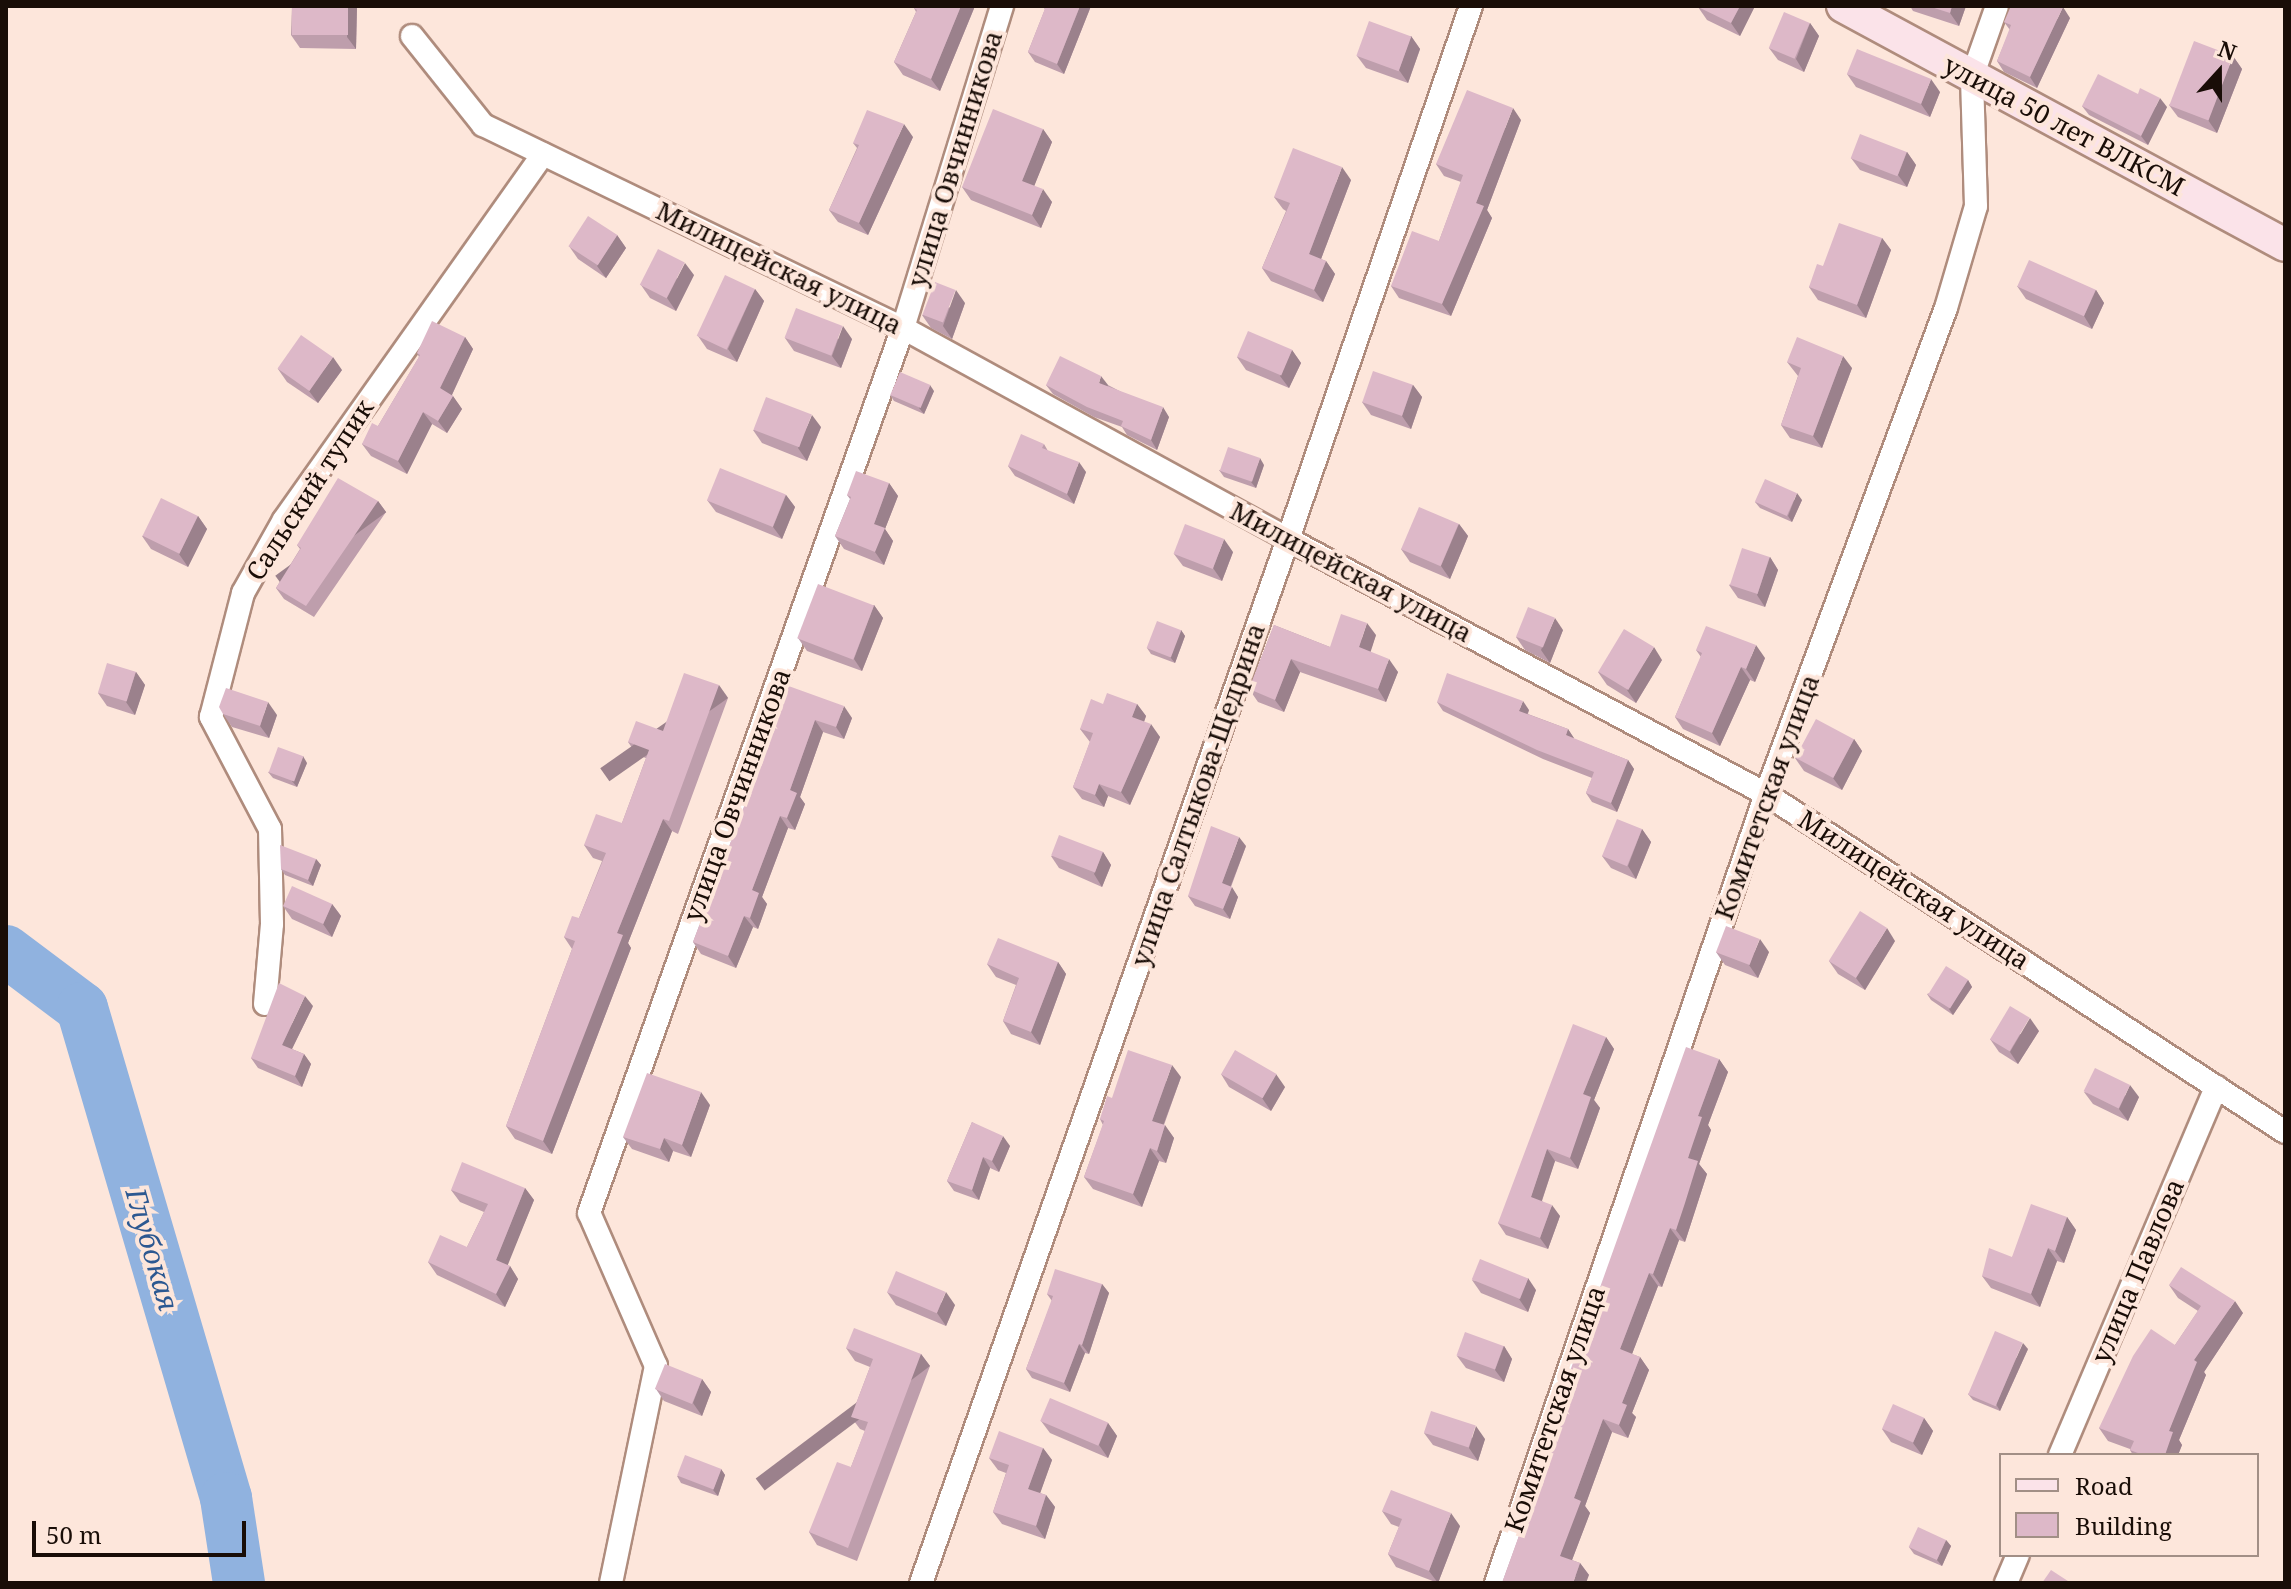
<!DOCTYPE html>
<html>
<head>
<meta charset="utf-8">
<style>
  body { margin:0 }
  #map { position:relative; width:2291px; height:1589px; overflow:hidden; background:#fde6db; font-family:"Noto Serif",serif }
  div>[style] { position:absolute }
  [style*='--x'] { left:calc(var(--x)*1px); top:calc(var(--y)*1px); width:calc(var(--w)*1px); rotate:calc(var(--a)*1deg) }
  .river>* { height:52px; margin:-26px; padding:0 26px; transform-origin:26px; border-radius:26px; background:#90b2df }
  .roads { filter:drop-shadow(2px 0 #af8c7d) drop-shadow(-2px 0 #af8c7d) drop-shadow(0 2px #af8c7d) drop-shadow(0 -2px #af8c7d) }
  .street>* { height:22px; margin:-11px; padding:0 11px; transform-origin:11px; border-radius:11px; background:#fff }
  .secondary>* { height:32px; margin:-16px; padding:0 16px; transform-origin:16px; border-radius:16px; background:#fbe3e9 }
  .wall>* { inset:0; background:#be9eac }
  .shaded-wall>* { inset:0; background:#9b818c; transform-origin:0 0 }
  .building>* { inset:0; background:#ddb8c8; transform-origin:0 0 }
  span { translate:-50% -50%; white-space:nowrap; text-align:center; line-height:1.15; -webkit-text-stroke:8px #fde6db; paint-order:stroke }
  .street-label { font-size:26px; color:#190d07 }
  .water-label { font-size:28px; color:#2c5891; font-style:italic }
  .frame { position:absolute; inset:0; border:8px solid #190d07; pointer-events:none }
  .legend { position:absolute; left:1999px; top:1453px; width:260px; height:104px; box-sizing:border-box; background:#fde6db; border:2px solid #a28f86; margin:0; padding:10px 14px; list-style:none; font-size:24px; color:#190d07 }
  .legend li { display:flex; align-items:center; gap:16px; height:40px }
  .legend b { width:40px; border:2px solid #a28f86 }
  .north { position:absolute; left:2179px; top:32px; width:80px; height:80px; -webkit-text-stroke:6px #fde6db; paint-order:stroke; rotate:21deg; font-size:22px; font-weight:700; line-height:32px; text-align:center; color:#190d07 }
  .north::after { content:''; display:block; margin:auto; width:28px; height:36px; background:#190d07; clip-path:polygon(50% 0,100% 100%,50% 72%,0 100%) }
  .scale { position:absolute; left:32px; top:1521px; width:214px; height:36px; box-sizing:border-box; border:4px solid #190d07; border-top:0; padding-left:10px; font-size:24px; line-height:28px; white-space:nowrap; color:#190d07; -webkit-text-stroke:6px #fde6db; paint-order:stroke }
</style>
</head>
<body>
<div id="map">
  <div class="river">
    <div style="--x:6;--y:951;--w:95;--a:36.9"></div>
    <div style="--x:82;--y:1008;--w:511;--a:73.62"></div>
    <div style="--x:226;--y:1498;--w:86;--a:81.3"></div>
  </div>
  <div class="roads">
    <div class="street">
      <div style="--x:412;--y:36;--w:114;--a:51.4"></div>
      <div style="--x:483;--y:125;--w:466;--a:25.8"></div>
      <div style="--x:903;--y:328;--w:439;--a:28.7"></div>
      <div style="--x:1288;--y:539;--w:542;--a:28.08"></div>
      <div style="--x:1766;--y:794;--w:619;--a:33.07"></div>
      <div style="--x:265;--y:1004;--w:80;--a:-85"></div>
      <div style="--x:272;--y:924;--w:95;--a:-91.2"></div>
      <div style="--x:270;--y:829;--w:127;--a:-117.8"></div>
      <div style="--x:211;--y:717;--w:128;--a:-75.5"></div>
      <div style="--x:243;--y:593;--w:84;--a:-60.7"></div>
      <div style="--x:284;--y:520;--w:448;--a:-54.7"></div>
      <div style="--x:2060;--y:1455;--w:400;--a:-67"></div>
      <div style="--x:611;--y:1583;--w:222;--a:-78.3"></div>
      <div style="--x:656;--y:1366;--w:167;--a:-113.6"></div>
      <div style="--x:589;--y:1213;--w:939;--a:-70.47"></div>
      <div style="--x:903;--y:328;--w:337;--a:-72.9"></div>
      <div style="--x:921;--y:1583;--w:1107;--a:-70.63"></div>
      <div style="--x:1288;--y:539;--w:564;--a:-71.05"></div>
      <div style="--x:1496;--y:1583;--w:834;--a:-71.11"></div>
      <div style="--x:1766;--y:794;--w:518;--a:-69.68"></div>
      <div style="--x:1946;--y:308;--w:106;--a:-73.6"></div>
      <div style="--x:1976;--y:206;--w:129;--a:-91.8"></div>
      <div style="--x:1972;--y:77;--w:75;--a:-70.6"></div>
      <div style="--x:2006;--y:1583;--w:30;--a:-67"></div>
    </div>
    <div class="secondary">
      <div style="--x:1843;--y:6;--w:502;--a:28.4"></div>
    </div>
  </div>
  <div class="wall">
    <div style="clip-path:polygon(292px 6px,357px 6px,356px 49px,300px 48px,291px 35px)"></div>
    <div style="clip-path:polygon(975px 6px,940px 91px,903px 75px,894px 62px,916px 12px,914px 8px)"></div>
    <div style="clip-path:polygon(1042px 6px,1091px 6px,1064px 74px,1035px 62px,1028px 52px,1045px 9px)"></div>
    <div style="clip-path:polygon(1699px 6px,1755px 6px,1740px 36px,1707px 20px,1698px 7px)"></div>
    <div style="clip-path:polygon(1910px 6px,1966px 6px,1959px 26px,1913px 11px)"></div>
    <div style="clip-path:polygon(2070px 18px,2037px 88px,2004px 72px,1997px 61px,2010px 30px,2004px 22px)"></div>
    <div style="clip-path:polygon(1810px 23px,1819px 36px,1804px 72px,1778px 60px,1769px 48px)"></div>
    <div style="clip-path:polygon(1411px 36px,1420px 49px,1408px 83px,1366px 68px,1357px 56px)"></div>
    <div style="clip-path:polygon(2233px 56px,2242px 69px,2217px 133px,2178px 117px,2169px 105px)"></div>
    <div style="clip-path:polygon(1847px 74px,1940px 92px,1930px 117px,1856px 87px)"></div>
    <div style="clip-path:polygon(2082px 106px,2167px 107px,2148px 145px,2089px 115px)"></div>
    <div style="clip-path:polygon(1521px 120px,1487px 210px,1492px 218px,1451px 316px,1399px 298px,1391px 286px,1439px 241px,1461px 182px,1444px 176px,1436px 164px)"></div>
    <div style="clip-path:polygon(1043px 129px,1052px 142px,1034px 186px,1052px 202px,1041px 228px,971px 200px,962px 187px)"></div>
    <div style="clip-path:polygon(913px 137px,868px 235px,838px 222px,829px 210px,857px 148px,853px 143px)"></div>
    <div style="clip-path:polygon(1907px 152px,1916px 165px,1907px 187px,1860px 170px,1851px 158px)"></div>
    <div style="clip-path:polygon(1351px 180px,1321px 259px,1326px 261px,1335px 274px,1323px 302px,1271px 281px,1262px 268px,1286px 211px,1283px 209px,1274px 197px)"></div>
    <div style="clip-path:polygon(617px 235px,626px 248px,606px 278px,578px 259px,569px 246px)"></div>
    <div style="clip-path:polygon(1882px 238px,1891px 250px,1866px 318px,1818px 300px,1809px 287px,1823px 266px)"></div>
    <div style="clip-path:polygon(694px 275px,676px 311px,650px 298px,641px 285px)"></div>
    <div style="clip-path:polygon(2017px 286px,2096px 290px,2104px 303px,2092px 329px,2026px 299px)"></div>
    <div style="clip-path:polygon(755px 289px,764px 301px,737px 362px,707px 349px,698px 336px)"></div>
    <div style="clip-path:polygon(965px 303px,952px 339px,931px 328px,922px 315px)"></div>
    <div style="clip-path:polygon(465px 337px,473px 349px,452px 395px,462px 409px,447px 433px,432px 424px,407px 474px,371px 456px,362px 444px,378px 426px,419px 357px,417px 353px)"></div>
    <div style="clip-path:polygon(785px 338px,852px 339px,841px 368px,794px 351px)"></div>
    <div style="clip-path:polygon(1292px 350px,1301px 363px,1289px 388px,1246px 370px,1237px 357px)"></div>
    <div style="clip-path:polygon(1787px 362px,1852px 368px,1822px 448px,1790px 438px,1781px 425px,1798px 376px)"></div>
    <div style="clip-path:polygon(278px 369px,342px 370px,318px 403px,287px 382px)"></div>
    <div style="clip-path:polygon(1046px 385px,1108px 385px,1169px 417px,1157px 450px,1127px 435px,1122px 427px,1094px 417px,1053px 394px)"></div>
    <div style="clip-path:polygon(1413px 385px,1422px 397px,1411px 429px,1371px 415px,1362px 402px)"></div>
    <div style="clip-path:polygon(934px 391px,924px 414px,894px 401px,890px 395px)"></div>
    <div style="clip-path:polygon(821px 427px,807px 461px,762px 443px,753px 430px)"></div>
    <div style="clip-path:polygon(1044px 444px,1048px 451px,1086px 472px,1074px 504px,1015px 476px,1008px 466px)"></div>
    <div style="clip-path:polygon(1264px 465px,1256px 488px,1224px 477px,1219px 470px)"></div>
    <div style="clip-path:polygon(889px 483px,898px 496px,885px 529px,893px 541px,884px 565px,844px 549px,835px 536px,850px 499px,847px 495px)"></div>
    <div style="clip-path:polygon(786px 495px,795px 507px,782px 539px,716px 512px,707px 500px)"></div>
    <div style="clip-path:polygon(1802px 500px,1792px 522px,1760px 508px,1755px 502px)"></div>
    <div style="clip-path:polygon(378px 501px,386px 512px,314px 617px,284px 599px,276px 588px,300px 549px,297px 545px)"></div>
    <div style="clip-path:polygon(198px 516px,207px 529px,188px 567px,151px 549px,142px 536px)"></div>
    <div style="clip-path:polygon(1459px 524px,1468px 536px,1450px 579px,1410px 562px,1401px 549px)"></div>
    <div style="clip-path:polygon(1233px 552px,1222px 581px,1183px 566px,1174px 554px)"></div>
    <div style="clip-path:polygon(1770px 557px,1778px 570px,1765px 607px,1738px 598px,1729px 585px)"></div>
    <div style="clip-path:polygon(874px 605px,883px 618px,862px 671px,807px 651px,798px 638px)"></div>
    <div style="clip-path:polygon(1274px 625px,1330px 647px,1376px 635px,1370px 652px,1398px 672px,1386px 702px,1300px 672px,1284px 712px,1258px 702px,1249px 689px)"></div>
    <div style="clip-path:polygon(1181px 630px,1185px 636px,1175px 663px,1151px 654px,1147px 648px)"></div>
    <div style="clip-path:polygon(1563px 630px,1550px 663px,1525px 650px,1516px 637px)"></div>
    <div style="clip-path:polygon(1696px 650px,1765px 658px,1755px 682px,1750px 680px,1720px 746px,1683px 729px,1675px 717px,1701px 657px)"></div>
    <div style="clip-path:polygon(1662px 660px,1636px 703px,1607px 685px,1598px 672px)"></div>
    <div style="clip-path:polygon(136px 672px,145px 685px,135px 715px,107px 706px,98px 693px)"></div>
    <div style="clip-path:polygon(783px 684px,852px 718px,844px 739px,823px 732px,800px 797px,805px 804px,795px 830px,788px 828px,762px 897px,767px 904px,758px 929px,753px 927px,736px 968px,701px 954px,693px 942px,765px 752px,761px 746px)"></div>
    <div style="clip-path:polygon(728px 698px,678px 834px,672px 831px,628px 943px,631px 948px,552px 1154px,515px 1139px,506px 1126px,572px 949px,564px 937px,579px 918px,602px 861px,593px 858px,584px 845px,622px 823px,646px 758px,637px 755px,628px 742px,663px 731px)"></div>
    <div style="clip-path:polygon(1437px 702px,1529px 710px,1528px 714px,1568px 729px,1574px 739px,1628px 760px,1634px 769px,1617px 812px,1592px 802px,1586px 793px,1592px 778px,1543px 759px,1443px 711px)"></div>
    <div style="clip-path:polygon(1103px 704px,1137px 704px,1146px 716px,1144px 722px,1160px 737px,1130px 805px,1108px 796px,1104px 807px,1082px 799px,1073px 787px,1090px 742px,1080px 729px)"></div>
    <div style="clip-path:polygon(223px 714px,277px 715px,269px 738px,232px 727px)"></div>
    <div style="clip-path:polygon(1854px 739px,1862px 751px,1842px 790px,1804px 771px,1795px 758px)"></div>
    <div style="clip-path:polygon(307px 763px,297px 787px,273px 778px,268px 772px)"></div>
    <div style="clip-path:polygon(1642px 829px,1651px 842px,1636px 879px,1611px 868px,1602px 856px)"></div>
    <div style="clip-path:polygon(1246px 846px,1231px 887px,1238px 897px,1230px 919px,1195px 906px,1188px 896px)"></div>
    <div style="clip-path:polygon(1103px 852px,1111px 865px,1102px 887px,1059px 868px,1051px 856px)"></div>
    <div style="clip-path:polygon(316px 859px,321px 865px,313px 886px,285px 875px,281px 869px)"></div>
    <div style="clip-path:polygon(332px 904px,341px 916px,332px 937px,292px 919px,283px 906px)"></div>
    <div style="clip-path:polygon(1895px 941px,1865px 990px,1838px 974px,1829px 961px)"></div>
    <div style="clip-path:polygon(1716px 952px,1769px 952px,1758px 978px,1725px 965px)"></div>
    <div style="clip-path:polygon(1058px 962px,1066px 974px,1040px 1045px,1011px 1034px,1003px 1021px,1016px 985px,996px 977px,987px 964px)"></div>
    <div style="clip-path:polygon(1968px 980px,1972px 987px,1953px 1015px,1931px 1000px,1927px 994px)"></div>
    <div style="clip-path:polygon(313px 1006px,292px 1049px,304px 1054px,311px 1064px,302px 1087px,258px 1068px,251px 1058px)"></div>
    <div style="clip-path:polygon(2039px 1031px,2018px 1064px,1999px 1052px,1990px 1039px)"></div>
    <div style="clip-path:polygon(1606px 1037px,1614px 1049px,1594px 1100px,1600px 1108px,1578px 1169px,1555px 1161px,1542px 1201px,1560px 1216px,1548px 1249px,1506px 1235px,1498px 1223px)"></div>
    <div style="clip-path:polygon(1719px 1059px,1728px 1072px,1708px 1125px,1711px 1130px,1699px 1164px,1707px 1174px,1685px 1242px,1679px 1240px,1662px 1287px,1658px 1286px,1632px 1354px,1640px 1357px,1649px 1370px,1632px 1413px,1636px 1417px,1628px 1438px,1612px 1432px,1585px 1506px,1590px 1513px,1572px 1560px,1580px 1563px,1589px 1575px,1502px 1583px,1546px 1462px,1544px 1459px,1563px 1407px,1559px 1402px)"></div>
    <div style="clip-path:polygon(1221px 1074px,1285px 1087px,1271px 1111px,1229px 1087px)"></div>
    <div style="clip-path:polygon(1181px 1077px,1164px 1125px,1174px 1138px,1166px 1163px,1159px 1161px,1142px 1207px,1093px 1189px,1084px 1177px,1103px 1125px,1100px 1119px,1112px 1098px)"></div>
    <div style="clip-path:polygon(2084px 1092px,2139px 1097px,2128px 1121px,2093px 1104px)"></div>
    <div style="clip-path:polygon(710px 1105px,691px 1157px,673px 1151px,669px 1162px,632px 1149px,623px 1137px)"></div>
    <div style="clip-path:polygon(972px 1122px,1010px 1146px,999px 1172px,990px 1168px,979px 1200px,954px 1191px,947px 1181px)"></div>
    <div style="clip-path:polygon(525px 1188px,534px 1200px,507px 1265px,510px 1266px,518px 1279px,505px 1307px,437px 1275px,428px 1262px,467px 1247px,484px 1212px,460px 1202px,451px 1190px)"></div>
    <div style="clip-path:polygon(2067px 1217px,2076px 1230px,2064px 1263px,2057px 1261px,2040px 1307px,1991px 1288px,1982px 1276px,2012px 1257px)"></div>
    <div style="clip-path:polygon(1472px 1280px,1536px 1290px,1528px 1312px,1481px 1293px)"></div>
    <div style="clip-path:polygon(1102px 1284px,1109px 1293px,1089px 1354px,1085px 1353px,1070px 1392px,1032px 1378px,1026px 1369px,1052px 1301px,1047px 1294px)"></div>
    <div style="clip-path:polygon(2169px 1285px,2243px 1313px,2204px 1372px,2206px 1375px,2179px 1440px,2182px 1445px,2178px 1455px,2133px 1455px,2130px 1450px,2130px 1449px,2108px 1441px,2099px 1428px,2175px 1345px,2198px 1311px,2178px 1298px)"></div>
    <div style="clip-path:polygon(887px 1292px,955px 1305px,946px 1326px,896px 1305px)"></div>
    <div style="clip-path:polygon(1504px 1346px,1512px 1359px,1504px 1382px,1466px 1368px,1457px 1356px)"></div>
    <div style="clip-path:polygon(846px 1348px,921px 1354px,930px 1366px,857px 1561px,817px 1545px,809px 1532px,851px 1467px,865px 1431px,860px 1429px,851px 1417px,870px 1367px,855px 1361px)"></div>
    <div style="clip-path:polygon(2028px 1349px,2000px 1411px,1973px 1400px,1968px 1394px)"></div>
    <div style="clip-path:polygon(702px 1379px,711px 1392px,702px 1416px,664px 1401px,656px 1389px)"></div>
    <div style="clip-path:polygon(1924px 1418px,1933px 1431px,1922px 1455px,1891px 1442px,1882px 1429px)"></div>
    <div style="clip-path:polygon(1041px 1421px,1108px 1423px,1117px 1436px,1108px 1458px,1050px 1433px)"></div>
    <div style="clip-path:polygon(1424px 1433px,1485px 1439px,1478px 1461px,1433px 1445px)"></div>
    <div style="clip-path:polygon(1043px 1448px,1052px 1460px,1040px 1493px,1046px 1495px,1055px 1507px,1045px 1539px,1002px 1524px,993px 1512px,1006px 1473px,998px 1470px,989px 1458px)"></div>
    <div style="clip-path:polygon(721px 1469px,725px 1475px,718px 1496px,681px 1483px,677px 1476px)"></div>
    <div style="clip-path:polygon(1382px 1511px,1460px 1526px,1438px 1583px,1396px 1567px,1388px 1554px,1399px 1527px,1391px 1524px)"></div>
    <div style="clip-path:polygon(1946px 1540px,1951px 1546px,1942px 1566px,1914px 1554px,1909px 1547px)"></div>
  </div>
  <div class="shaded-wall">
    <div style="clip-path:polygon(348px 6px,357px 6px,356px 49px,347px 37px)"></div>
    <div style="clip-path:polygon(961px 6px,975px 6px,940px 91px,931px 79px)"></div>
    <div style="clip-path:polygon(1080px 6px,1091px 6px,1064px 74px,1057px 64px)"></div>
    <div style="clip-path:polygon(1740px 6px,1755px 6px,1740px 36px,1731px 23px)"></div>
    <div style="clip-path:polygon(1952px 6px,1966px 6px,1959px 26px,1950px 13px)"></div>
    <div style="clip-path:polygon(2063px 7px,2070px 18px,2037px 88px,2030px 77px)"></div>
    <div style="clip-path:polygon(1810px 23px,1819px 36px,1804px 72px,1796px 59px)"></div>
    <div style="clip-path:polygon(1411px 36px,1420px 49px,1408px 83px,1399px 70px)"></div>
    <div style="clip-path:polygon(2233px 56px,2242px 69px,2217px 133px,2208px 120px)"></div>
    <div style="clip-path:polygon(1931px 79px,1940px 92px,1930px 117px,1921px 104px)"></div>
    <div style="clip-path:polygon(2160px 98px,2167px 107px,2148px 145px,2141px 136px)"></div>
    <div style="clip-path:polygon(1513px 108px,1521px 120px,1487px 210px,1492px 218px,1451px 316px,1442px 304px,1476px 203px)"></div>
    <div style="clip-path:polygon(904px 124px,913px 137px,868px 235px,859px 223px)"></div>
    <div style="clip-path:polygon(1043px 129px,1052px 142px,1031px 194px,1022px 181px)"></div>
    <div style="clip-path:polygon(1907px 152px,1916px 165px,1907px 187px,1898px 175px)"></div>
    <div style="clip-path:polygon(1342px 167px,1351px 180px,1318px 267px,1309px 254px)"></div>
    <div style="clip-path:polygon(1043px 189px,1052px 202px,1041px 228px,1032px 215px)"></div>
    <div style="clip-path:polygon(617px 235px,626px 248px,606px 278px,597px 266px)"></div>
    <div style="clip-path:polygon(1882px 238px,1891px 250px,1866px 318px,1857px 305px)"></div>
    <div style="clip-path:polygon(1326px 261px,1335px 274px,1323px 302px,1314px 290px)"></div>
    <div style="clip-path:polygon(685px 263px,694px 275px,676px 311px,667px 298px)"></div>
    <div style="clip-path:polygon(755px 289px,764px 301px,737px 362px,728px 349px)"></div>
    <div style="clip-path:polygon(956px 290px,965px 303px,952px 339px,943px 326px)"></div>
    <div style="clip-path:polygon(2096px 290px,2104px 303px,2092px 329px,2084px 316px)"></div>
    <div style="clip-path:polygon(843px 326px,852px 339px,841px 368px,832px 356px)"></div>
    <div style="clip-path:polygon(465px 337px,473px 349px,449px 401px,440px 388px)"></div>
    <div style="clip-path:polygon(1292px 350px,1301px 363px,1289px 388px,1280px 376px)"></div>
    <div style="clip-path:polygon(1843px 356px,1852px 368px,1822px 448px,1813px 436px)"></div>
    <div style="clip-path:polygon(333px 357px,342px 370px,318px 403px,309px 391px)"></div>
    <div style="clip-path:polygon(1101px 376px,1108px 385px,1105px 392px,1099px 383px)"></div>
    <div style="clip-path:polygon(930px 385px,934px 391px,924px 414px,919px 408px)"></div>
    <div style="clip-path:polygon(1413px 385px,1422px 397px,1411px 429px,1402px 416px)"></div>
    <div style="clip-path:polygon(453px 396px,462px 409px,447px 433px,438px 421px)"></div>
    <div style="clip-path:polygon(1163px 407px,1169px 417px,1157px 450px,1151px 440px)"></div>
    <div style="clip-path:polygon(423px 412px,432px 424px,407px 474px,398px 461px)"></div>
    <div style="clip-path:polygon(812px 415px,821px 427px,807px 461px,798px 448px)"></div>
    <div style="clip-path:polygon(1260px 458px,1264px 465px,1256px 488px,1251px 482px)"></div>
    <div style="clip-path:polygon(1079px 462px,1086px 472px,1074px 504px,1067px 494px)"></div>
    <div style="clip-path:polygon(889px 483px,898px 496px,885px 529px,893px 541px,884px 565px,875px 552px,874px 524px)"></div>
    <div style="clip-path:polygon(1797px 493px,1802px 500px,1792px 522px,1788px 516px)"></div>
    <div style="clip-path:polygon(786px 495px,795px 507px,782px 539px,773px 527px)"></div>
    <div style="left:378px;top:501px;width:14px;height:127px;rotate:54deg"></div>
    <div style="clip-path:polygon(198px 516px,207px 529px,188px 567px,179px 554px)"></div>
    <div style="clip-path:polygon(1459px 524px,1468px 536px,1450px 579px,1441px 566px)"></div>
    <div style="clip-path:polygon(1224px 539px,1233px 552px,1222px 581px,1213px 568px)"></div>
    <div style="clip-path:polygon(1770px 557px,1778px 570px,1765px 607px,1757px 595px)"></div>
    <div style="clip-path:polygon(874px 605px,883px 618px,862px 671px,854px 659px)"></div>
    <div style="clip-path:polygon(1555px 618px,1563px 630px,1550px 663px,1541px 650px)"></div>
    <div style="clip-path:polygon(1367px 623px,1376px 635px,1368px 660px,1359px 647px)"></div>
    <div style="clip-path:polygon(1181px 630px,1185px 636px,1175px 663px,1170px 657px)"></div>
    <div style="clip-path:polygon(1756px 645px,1765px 658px,1755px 682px,1746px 669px)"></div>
    <div style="clip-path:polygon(1654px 647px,1662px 660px,1636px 703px,1627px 690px)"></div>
    <div style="clip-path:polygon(1291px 659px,1300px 672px,1284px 712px,1275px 700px)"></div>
    <div style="clip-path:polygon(1389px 659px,1398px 672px,1386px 702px,1378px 689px)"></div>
    <div style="clip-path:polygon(1741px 667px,1750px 680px,1720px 746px,1712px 733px)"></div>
    <div style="clip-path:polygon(136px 672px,145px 685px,135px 715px,126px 702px)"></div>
    <div style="left:719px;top:685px;width:16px;height:145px;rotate:55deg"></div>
    <div style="clip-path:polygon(1523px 701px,1529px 710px,1525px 719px,1519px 711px)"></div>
    <div style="clip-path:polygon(268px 702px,277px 715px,269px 738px,260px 726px)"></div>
    <div style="clip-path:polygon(1137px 704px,1146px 716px,1141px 730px,1132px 717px)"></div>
    <div style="clip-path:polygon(844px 706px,852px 718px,844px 739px,836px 727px)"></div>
    <div style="clip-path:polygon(815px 720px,823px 732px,800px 797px,805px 804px,795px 830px,787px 818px,790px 790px)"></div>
    <div style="clip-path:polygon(1151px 724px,1160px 737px,1130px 805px,1121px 792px)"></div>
    <div style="clip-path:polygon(1568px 729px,1574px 738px,1572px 744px,1566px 735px)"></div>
    <div style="clip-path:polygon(1854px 739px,1862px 751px,1842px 790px,1833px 778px)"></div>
    <div style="clip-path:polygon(303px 756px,307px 763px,297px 787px,292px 781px)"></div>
    <div style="clip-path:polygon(1628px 760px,1634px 769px,1617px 812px,1611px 803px)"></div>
    <div style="clip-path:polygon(1099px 784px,1108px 796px,1104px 807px,1095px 795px)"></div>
    <div style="clip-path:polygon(780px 816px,788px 828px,762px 897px,767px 904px,758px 929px,750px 918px,752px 890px)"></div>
    <div style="clip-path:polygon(663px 819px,672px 831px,628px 943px,631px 948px,552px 1154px,543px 1141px,617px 933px)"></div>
    <div style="clip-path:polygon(1642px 829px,1651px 842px,1636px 879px,1628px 866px)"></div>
    <div style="clip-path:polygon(1239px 837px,1246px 846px,1228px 893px,1222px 883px)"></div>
    <div style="clip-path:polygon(1103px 852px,1111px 865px,1102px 887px,1094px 874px)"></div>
    <div style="clip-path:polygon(316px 859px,321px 865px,313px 886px,308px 880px)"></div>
    <div style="clip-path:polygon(1232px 887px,1238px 897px,1230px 919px,1223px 909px)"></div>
    <div style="clip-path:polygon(332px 904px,341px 916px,332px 937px,323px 924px)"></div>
    <div style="clip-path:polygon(744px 916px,753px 927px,736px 968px,728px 956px)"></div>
    <div style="clip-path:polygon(1887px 928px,1895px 941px,1865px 990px,1856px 978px)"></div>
    <div style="clip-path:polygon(1760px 939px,1769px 952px,1758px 978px,1749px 965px)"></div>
    <div style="clip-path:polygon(1058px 962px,1066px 974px,1040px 1045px,1031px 1032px)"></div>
    <div style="clip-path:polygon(1968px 980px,1972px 987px,1953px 1015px,1949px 1009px)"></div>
    <div style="clip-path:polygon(305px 996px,313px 1006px,289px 1055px,282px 1045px)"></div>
    <div style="clip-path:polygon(2030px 1018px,2039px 1031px,2018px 1064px,2010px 1052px)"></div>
    <div style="clip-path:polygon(1606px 1037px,1614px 1049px,1594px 1100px,1600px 1108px,1578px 1169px,1570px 1158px,1583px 1094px)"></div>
    <div style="clip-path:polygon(304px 1054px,311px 1064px,302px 1087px,295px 1076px)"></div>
    <div style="clip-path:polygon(1719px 1059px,1728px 1072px,1708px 1125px,1711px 1130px,1699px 1164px,1707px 1174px,1685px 1242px,1676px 1230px,1688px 1158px,1698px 1116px)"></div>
    <div style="clip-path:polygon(1172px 1065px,1181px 1077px,1160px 1134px,1152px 1121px)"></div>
    <div style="clip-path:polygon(1276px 1074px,1285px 1087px,1271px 1111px,1262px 1098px)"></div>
    <div style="clip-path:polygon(2130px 1085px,2139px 1097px,2128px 1121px,2119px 1109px)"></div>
    <div style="clip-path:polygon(701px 1092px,710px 1105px,691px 1157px,682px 1145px)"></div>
    <div style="clip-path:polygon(1165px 1125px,1174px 1138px,1166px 1163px,1157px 1151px)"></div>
    <div style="clip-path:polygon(1003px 1136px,1010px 1146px,999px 1172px,992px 1161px)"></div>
    <div style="clip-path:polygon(664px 1138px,673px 1151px,669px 1162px,660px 1149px)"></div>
    <div style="clip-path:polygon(1150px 1148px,1159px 1161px,1142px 1207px,1133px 1194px)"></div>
    <div style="clip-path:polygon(1547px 1149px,1555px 1161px,1539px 1209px,1531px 1197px)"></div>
    <div style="clip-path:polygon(983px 1157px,990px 1168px,979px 1200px,972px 1190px)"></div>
    <div style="clip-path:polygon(525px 1188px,534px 1200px,505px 1272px,496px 1260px)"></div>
    <div style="clip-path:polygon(1552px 1205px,1560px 1216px,1548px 1249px,1540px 1238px)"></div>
    <div style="clip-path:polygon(2067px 1217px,2076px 1230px,2064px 1263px,2055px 1251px)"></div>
    <div style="clip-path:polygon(1670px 1228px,1679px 1240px,1662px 1287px,1653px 1274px)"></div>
    <div style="clip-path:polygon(2048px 1248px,2057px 1261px,2040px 1307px,2031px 1294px)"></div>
    <div style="clip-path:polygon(510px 1266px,518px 1279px,505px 1307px,496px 1294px)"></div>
    <div style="clip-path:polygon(1649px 1273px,1658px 1286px,1629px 1362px,1620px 1349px)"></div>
    <div style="clip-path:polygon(1528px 1278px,1536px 1290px,1528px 1312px,1519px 1299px)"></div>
    <div style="clip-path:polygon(1102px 1284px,1109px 1293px,1089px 1354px,1082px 1345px)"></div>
    <div style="clip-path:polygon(946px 1292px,955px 1305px,946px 1326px,937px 1313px)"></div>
    <div style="clip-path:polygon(2235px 1301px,2243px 1313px,2204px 1372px,2206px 1375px,2179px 1440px,2182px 1445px,2178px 1455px,2165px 1455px,2169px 1431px,2194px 1360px)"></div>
    <div style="clip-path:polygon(2023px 1343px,2028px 1349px,2000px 1411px,1996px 1404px)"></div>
    <div style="clip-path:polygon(1079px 1344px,1085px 1353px,1070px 1392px,1064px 1383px)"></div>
    <div style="clip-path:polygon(1504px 1346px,1512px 1359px,1504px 1382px,1495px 1370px)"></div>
    <div style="left:921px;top:1354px;width:15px;height:207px;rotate:53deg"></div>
    <div style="clip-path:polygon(1640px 1357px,1649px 1370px,1632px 1413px,1636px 1417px,1628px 1438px,1619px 1425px,1622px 1403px)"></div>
    <div style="clip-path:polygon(702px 1379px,711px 1392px,702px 1416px,693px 1403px)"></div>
    <div style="clip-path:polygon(1924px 1418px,1933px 1431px,1922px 1455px,1913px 1443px)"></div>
    <div style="clip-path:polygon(1603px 1419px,1612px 1432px,1585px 1506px,1590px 1513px,1569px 1568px,1560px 1556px,1574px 1498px)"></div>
    <div style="clip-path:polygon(1108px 1423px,1117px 1436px,1108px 1458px,1099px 1445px)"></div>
    <div style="clip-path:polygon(1476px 1426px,1485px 1439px,1478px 1461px,1469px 1448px)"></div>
    <div style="clip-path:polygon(1043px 1448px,1052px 1460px,1037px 1502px,1028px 1489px)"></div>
    <div style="clip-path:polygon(721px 1469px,725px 1475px,718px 1496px,713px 1490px)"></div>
    <div style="clip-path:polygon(1046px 1495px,1055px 1507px,1045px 1539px,1036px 1526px)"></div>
    <div style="clip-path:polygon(1451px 1513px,1460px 1526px,1438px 1583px,1429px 1571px)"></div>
    <div style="clip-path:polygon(1946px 1540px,1951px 1546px,1942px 1566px,1937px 1560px)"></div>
    <div style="clip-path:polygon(1580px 1563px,1589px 1575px,1586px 1583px,1573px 1583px)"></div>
  </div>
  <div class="building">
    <div style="left:292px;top:6px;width:56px;height:29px"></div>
    <div style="clip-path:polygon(915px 6px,961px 6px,931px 79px,894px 62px,917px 10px,914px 8px)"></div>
    <div style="clip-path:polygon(1046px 6px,1080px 6px,1057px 64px,1028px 52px)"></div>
    <div style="clip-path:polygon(1699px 6px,1740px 6px,1731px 23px,1698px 7px)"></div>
    <div style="clip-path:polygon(1928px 6px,1952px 6px,1950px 13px)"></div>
    <div style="clip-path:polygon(2011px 6px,2060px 6px,2063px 7px,2030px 77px,1997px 61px,2011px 25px,2004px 22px)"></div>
    <div style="left:1784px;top:12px;width:28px;height:39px;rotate:23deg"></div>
    <div style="left:1369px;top:21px;width:45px;height:37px;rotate:20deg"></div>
    <div style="left:2194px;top:41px;width:42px;height:69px;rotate:21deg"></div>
    <div style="left:1857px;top:49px;width:80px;height:27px;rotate:22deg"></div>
    <div style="clip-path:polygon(2098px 74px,2138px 94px,2140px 88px,2160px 98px,2141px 136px,2082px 106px)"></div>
    <div style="clip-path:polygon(1467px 90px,1513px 108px,1476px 203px,1484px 206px,1442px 304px,1391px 286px,1412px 231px,1439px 241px,1463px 175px,1436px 164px)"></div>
    <div style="clip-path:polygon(993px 109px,1043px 129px,1022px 181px,1043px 189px,1032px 215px,962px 187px)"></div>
    <div style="clip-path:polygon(867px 110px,904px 124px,859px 223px,829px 210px,859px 145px,853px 143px)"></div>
    <div style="left:1860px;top:134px;width:50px;height:26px;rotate:21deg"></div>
    <div style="clip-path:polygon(1293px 148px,1342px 167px,1309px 254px,1326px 261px,1314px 290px,1262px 268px,1290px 203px,1274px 197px)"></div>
    <div style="left:588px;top:216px;width:35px;height:36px;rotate:33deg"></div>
    <div style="clip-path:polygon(1839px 223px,1882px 238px,1857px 305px,1809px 287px,1817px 264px,1823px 266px)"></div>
    <div style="left:658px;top:249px;width:30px;height:40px;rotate:27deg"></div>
    <div style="left:2029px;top:260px;width:73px;height:29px;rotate:24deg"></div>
    <div style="left:725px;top:275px;width:33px;height:67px;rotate:25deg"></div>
    <div style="left:935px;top:282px;width:22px;height:35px;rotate:21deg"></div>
    <div style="left:796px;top:308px;width:50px;height:32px;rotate:21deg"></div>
    <div style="clip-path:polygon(432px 321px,465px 337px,440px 388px,453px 396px,438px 421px,423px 412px,398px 461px,362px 444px,372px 423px,378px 426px,420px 355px,417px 353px)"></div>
    <div style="left:1248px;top:331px;width:48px;height:28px;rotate:23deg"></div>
    <div style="left:301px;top:335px;width:39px;height:41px;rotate:35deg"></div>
    <div style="clip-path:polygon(1797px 337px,1843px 356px,1813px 436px,1781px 425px,1801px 368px,1787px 362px)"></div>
    <div style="clip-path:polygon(1060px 356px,1101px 376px,1099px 383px,1163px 407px,1151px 440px,1121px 426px,1123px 421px,1087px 407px,1046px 385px)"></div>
    <div style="left:1373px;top:371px;width:42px;height:33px;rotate:19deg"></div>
    <div style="left:900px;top:372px;width:33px;height:25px;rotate:23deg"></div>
    <div style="left:766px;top:397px;width:49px;height:35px;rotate:21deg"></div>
    <div style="clip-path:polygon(1021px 434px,1044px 444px,1042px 448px,1079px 462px,1067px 494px,1008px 466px)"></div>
    <div style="left:1228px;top:447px;width:34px;height:25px;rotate:19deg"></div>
    <div style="left:720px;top:468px;width:71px;height:35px;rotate:22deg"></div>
    <div style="clip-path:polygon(856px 471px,889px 483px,874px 524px,885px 528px,875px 552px,835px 536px,851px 497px,847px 495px)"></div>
    <div style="clip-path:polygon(338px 478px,378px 501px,306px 606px,276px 588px,301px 548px,297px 545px)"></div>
    <div style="left:1765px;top:479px;width:35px;height:25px;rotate:24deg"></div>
    <div style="left:161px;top:498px;width:41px;height:42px;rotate:26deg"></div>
    <div style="left:1419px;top:507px;width:43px;height:46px;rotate:23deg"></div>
    <div style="left:1185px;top:524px;width:42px;height:32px;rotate:21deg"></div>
    <div style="left:1742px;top:548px;width:29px;height:39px;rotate:18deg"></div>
    <div style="left:818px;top:584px;width:60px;height:58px;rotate:21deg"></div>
    <div style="left:1528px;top:607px;width:29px;height:32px;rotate:22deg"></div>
    <div style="clip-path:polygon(1341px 614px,1367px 623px,1359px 647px,1389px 659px,1378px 689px,1291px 659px,1275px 700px,1249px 689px,1274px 625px,1330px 647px)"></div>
    <div style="left:1157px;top:621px;width:26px;height:29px;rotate:21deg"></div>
    <div style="clip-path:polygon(1706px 626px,1756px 645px,1746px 669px,1741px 667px,1712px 733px,1675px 717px,1702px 653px,1696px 650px)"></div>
    <div style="left:1624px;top:629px;width:35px;height:50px;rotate:31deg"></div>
    <div style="left:107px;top:663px;width:30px;height:31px;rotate:17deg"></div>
    <div style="clip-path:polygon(684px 673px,719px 685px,669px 821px,663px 819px,617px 933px,623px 935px,543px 1141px,506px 1126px,575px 941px,564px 937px,572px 916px,579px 918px,606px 853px,584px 845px,596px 814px,622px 823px,649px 750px,628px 742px,636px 721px,663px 731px)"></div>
    <div style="clip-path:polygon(1447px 673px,1523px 701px,1519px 711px,1568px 729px,1566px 735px,1628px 760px,1611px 803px,1586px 793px,1594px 772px,1537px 750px,1437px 702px)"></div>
    <div style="clip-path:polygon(783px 684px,844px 706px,836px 727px,815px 720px,790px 790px,797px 793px,787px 818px,780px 816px,752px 890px,759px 893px,750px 918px,744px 916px,728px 956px,693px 942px,766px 748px,761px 746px)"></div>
    <div style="clip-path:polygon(226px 688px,268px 702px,260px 726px,223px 714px,219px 707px)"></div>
    <div style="clip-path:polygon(1107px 693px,1137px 704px,1132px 717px,1151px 724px,1121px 792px,1099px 784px,1095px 795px,1073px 787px,1093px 733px,1080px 729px,1091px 699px,1103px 704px)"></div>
    <div style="left:1816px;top:719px;width:43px;height:44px;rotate:28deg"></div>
    <div style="left:278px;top:747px;width:27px;height:27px;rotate:20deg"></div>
    <div style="left:1617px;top:819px;width:27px;height:40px;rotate:22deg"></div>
    <div style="clip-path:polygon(1211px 826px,1239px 837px,1222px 883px,1232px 887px,1223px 909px,1188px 896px)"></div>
    <div style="left:1059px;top:835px;width:47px;height:22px;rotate:21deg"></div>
    <div style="clip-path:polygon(280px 845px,316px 859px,308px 880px,281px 869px)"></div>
    <div style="left:292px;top:886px;width:44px;height:22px;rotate:24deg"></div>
    <div style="left:1860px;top:911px;width:32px;height:59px;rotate:32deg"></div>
    <div style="left:1726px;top:926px;width:36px;height:28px;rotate:21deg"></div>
    <div style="clip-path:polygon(998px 938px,1058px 962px,1031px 1032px,1003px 1021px,1019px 978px,987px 964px)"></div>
    <div style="left:1946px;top:966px;width:26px;height:34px;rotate:32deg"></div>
    <div style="clip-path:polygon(279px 983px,305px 996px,282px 1045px,304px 1054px,295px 1076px,251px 1058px)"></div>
    <div style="left:2010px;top:1006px;width:23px;height:39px;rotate:31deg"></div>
    <div style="clip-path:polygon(1573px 1024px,1606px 1037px,1583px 1094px,1591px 1097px,1570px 1158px,1547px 1149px,1531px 1197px,1552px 1205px,1540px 1238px,1498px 1223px)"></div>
    <div style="clip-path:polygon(1686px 1047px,1719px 1059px,1698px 1116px,1702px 1117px,1688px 1158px,1698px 1161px,1685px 1203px,1676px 1230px,1670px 1228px,1653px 1274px,1649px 1273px,1620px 1349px,1640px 1357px,1622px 1403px,1627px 1405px,1619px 1425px,1603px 1419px,1574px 1498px,1581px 1501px,1560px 1556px,1580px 1563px,1573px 1583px,1502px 1583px,1546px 1460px,1544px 1459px,1564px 1404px,1559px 1402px)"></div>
    <div style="clip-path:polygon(1128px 1050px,1172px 1065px,1152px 1121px,1165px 1125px,1157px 1151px,1150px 1148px,1133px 1194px,1084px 1177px,1104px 1121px,1100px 1119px,1107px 1096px,1112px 1098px)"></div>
    <div style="left:1235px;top:1050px;width:48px;height:28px;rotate:30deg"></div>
    <div style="left:2095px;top:1068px;width:39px;height:26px;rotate:26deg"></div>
    <div style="clip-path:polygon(647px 1073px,701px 1092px,682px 1145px,664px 1138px,660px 1149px,623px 1137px)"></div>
    <div style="clip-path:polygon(972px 1122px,1003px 1136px,992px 1161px,983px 1157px,972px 1190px,947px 1181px)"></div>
    <div style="clip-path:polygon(462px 1162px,525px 1188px,496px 1260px,510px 1266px,496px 1294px,428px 1262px,440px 1235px,467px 1247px,488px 1204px,451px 1190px)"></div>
    <div style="clip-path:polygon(2031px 1204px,2067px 1217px,2055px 1251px,2048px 1248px,2031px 1294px,1982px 1276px,1989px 1248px,2012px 1257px)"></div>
    <div style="left:1480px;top:1259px;width:52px;height:22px;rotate:22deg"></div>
    <div style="clip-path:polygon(2181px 1267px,2235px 1301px,2194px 1360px,2197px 1362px,2169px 1431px,2173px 1432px,2165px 1455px,2143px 1455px,2130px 1450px,2134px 1441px,2099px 1428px,2133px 1356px,2151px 1329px,2175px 1345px,2201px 1306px,2169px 1285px)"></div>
    <div style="clip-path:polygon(1055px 1269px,1102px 1284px,1082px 1345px,1079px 1344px,1064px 1383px,1026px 1369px,1053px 1296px,1047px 1294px)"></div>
    <div style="left:896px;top:1271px;width:54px;height:23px;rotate:23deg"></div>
    <div style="clip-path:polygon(854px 1328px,921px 1354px,848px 1548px,809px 1532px,837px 1462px,851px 1467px,868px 1422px,851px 1417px,873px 1359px,846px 1348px)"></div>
    <div style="left:1995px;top:1331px;width:30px;height:69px;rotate:23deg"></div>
    <div style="left:1465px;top:1332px;width:41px;height:25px;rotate:20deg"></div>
    <div style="left:665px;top:1364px;width:40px;height:27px;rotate:22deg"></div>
    <div style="left:1050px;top:1398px;width:63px;height:25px;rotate:23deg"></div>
    <div style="left:1893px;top:1404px;width:34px;height:27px;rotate:24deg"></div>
    <div style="left:1431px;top:1411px;width:47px;height:23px;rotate:18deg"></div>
    <div style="clip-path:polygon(999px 1431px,1043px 1448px,1028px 1489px,1046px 1495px,1036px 1526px,993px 1512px,1009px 1465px,989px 1458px)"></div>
    <div style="left:685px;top:1455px;width:39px;height:22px;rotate:21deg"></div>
    <div style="clip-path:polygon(1391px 1490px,1451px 1513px,1429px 1571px,1388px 1554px,1402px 1519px,1382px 1511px)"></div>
    <div style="left:1918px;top:1527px;width:31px;height:22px;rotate:25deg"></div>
    <div style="clip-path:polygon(2051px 1570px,2071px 1583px,2042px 1583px)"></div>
  </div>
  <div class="street-label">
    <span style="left:2064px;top:126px;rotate:28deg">улица 50 лет ВЛКСМ</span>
    <span style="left:955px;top:159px;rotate:-73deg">улица Овчинникова</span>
    <span style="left:779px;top:268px;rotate:26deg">Милицейская улица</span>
    <span style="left:310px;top:490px;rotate:-57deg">Сальский тупик</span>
    <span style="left:1351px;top:572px;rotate:28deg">Милицейская улица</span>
    <span style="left:737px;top:795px;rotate:-70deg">улица Овчинникова</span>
    <span style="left:1198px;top:795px;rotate:-71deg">улица Салтыкова-Щедрина</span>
    <span style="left:1767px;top:797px;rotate:-70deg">Комитетская улица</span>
    <span style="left:1914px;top:890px;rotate:33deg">Милицейская улица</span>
    <span style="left:2138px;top:1271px;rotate:-67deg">улица Павлова</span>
    <span style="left:1555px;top:1409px;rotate:-71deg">Комитетская улица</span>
  </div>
  <div class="water-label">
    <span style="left:153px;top:1249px;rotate:74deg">Глубокая</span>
  </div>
  <div class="frame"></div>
  <ul class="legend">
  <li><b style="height:10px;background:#fbe3e9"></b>Road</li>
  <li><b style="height:22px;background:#ddb8c8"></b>Building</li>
  </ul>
  <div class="north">N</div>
  <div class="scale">50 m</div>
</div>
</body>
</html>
